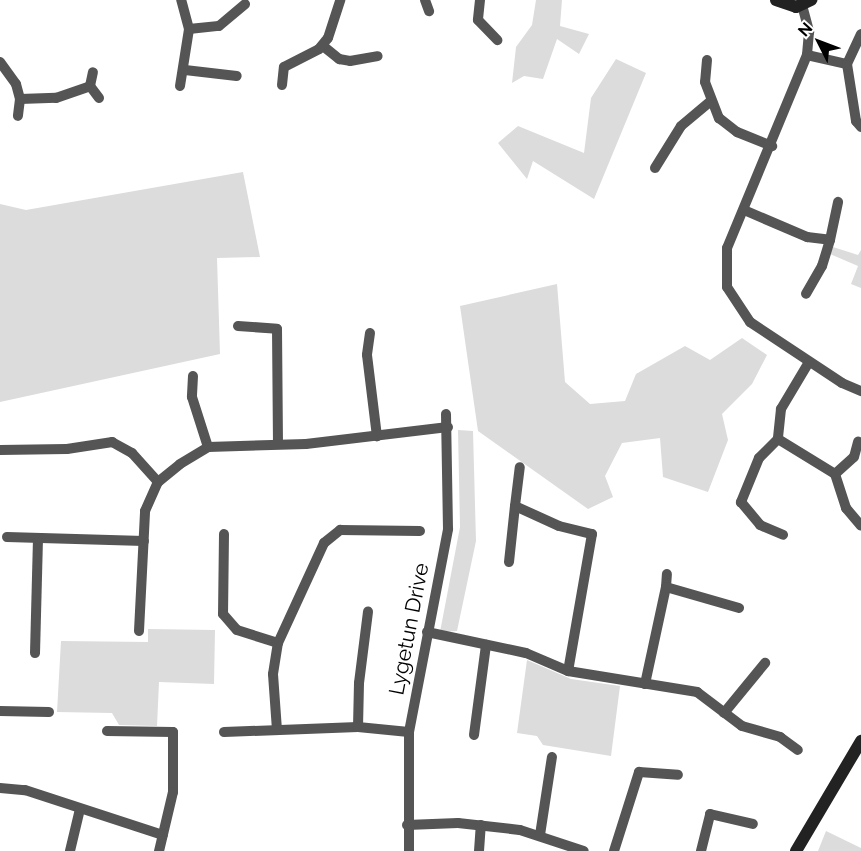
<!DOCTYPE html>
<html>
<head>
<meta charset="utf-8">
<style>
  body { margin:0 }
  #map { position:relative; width:861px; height:851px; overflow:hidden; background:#fff; font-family:Raleway,sans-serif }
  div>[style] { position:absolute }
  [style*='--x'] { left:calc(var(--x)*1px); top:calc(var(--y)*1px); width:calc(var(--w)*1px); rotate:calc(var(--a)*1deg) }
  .green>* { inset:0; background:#dcdcdc }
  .street>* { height:10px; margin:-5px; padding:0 5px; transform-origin:5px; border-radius:5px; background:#555 }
  .secondary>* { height:12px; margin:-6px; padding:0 6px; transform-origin:6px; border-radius:6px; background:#222 }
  span { translate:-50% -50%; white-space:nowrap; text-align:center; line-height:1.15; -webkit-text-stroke:4.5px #fff; paint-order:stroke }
  .street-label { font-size:21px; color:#000 }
  .north { position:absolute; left:789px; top:12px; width:60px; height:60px; -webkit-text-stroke:4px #fff; paint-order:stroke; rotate:312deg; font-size:16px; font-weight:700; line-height:24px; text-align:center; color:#000 }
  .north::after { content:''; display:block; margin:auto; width:21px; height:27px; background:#000; clip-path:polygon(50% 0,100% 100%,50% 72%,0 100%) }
</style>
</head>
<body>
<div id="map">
  <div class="green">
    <div style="clip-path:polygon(536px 0,562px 0,560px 26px,589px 34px,579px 54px,557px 39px,543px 79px,524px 76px,512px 83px,516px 47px,532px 25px)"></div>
    <div style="clip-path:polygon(616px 59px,646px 73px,594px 199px,533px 161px,527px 179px,498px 143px,518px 126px,584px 153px,591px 98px)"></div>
    <div style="clip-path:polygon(243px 172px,260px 257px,217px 258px,220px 354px,0 402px,0 204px,26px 210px)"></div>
    <div style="clip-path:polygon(833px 247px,858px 255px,861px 250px,861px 288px,851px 284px,858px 266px,830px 254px)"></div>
    <div style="clip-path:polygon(557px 284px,565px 382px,590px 404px,625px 401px,636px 374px,685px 346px,710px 360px,742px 338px,767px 355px,752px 384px,722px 414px,728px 440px,708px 492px,663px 477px,660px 438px,622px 443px,605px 476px,613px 497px,588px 509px,478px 431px,460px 306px)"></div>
    <div style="clip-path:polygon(458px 430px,473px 431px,476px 541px,457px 631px,440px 632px,460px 527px)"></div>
    <div style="clip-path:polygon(148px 629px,215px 630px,214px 684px,159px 682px,157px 726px,119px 725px,112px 713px,57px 712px,61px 641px,148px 642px)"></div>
    <div style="clip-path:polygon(527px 660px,571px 679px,620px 686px,611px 756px,543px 745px,537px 736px,517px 733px)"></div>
    <div style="clip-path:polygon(826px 831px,861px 848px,861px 851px,818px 851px)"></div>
  </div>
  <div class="street">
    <div style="--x:425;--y:0;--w:12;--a:70"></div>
    <div style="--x:480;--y:0;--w:20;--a:96"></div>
    <div style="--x:478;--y:20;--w:28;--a:46"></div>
    <div style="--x:802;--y:5;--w:28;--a:75"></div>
    <div style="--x:809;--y:32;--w:23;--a:95"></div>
    <div style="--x:807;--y:55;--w:209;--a:112.5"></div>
    <div style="--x:727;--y:248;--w:39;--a:90"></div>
    <div style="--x:727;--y:287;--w:42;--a:56.7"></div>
    <div style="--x:750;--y:322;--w:110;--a:33.5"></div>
    <div style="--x:842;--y:383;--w:21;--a:23"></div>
    <div style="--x:189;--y:29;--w:30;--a:-6"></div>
    <div style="--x:219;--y:26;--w:34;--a:-40"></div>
    <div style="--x:323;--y:46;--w:21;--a:39"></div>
    <div style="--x:339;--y:59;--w:11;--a:10"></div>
    <div style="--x:350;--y:61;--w:28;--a:-10"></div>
    <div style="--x:807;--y:55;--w:41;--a:12.7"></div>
    <div style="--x:847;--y:64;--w:33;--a:-65"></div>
    <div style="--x:707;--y:60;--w:22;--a:95"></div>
    <div style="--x:705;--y:82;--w:39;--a:69"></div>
    <div style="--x:719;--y:118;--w:23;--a:38"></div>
    <div style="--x:737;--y:132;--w:38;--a:22"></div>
    <div style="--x:0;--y:62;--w:27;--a:54"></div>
    <div style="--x:16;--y:84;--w:16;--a:75"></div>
    <div style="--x:20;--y:99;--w:17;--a:97"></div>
    <div style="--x:847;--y:64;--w:58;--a:81"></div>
    <div style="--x:856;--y:121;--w:8;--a:50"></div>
    <div style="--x:185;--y:70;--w:52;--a:6.6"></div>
    <div style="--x:282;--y:85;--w:18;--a:-84"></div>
    <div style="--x:284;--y:67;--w:39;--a:-27"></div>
    <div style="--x:319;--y:49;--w:14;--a:-51"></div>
    <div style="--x:328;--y:38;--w:40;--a:-72"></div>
    <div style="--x:90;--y:86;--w:14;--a:-78"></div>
    <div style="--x:180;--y:86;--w:58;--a:-81"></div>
    <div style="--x:189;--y:29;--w:30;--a:-105"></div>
    <div style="--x:20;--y:99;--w:36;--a:-2"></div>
    <div style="--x:56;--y:98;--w:36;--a:-19"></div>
    <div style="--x:90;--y:86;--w:15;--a:53"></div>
    <div style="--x:655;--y:168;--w:49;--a:-58.2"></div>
    <div style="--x:681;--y:126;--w:38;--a:-40"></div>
    <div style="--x:744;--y:210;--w:69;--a:23.2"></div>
    <div style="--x:807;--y:237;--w:23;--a:7"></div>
    <div style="--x:830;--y:240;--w:27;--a:107"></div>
    <div style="--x:822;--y:266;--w:32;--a:120"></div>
    <div style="--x:830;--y:240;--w:39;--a:-78"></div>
    <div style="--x:238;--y:326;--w:39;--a:4"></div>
    <div style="--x:277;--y:329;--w:114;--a:89.5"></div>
    <div style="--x:370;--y:333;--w:22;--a:98"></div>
    <div style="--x:367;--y:355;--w:82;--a:83"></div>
    <div style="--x:809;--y:362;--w:55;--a:120.8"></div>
    <div style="--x:781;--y:409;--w:30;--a:96"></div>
    <div style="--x:778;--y:439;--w:67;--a:31.6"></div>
    <div style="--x:835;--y:474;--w:36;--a:72"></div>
    <div style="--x:846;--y:508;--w:23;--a:50"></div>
    <div style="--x:193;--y:376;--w:21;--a:93"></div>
    <div style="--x:192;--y:397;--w:52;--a:72.3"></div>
    <div style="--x:778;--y:439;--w:27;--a:135"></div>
    <div style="--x:759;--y:458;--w:48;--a:112.2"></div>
    <div style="--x:741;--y:502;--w:30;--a:50"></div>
    <div style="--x:760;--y:525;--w:25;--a:23"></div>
    <div style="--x:0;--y:450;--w:67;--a:-0.9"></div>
    <div style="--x:67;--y:449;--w:46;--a:-8.8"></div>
    <div style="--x:112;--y:442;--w:23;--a:29"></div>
    <div style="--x:132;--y:453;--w:39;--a:48"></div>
    <div style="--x:835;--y:474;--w:25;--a:-42"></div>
    <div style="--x:854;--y:457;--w:16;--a:-75"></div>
    <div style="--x:515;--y:506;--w:39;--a:-83"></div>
    <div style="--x:224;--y:534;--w:80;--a:90.7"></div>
    <div style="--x:223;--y:614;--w:21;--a:49"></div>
    <div style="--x:237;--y:630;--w:43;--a:17.6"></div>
    <div style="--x:7;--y:537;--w:137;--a:1.7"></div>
    <div style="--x:509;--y:562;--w:56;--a:-83.9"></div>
    <div style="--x:515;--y:506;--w:48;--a:24.4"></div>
    <div style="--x:559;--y:526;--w:34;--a:14"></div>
    <div style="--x:592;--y:534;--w:139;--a:99.9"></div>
    <div style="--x:666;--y:587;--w:13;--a:-86"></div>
    <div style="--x:139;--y:631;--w:120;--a:-87.1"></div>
    <div style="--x:145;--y:511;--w:32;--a:-66"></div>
    <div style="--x:158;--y:482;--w:28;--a:-39"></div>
    <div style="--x:180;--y:464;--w:33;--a:-31"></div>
    <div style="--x:208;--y:447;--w:98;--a:-1.8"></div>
    <div style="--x:306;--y:444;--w:143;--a:-6.8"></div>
    <div style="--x:427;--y:632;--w:101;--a:12"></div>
    <div style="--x:526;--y:653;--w:46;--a:23.2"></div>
    <div style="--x:568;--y:671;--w:131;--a:9.2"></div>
    <div style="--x:697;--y:692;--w:56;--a:37.1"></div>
    <div style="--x:742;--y:726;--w:40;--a:16"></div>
    <div style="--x:780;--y:737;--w:22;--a:36"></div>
    <div style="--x:35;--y:653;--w:114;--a:-88.5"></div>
    <div style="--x:645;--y:684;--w:99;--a:-77.8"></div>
    <div style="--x:666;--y:587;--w:76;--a:16"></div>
    <div style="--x:0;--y:711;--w:49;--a:1.2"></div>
    <div style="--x:724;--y:713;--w:65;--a:-50.6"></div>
    <div style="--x:358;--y:727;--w:44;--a:-88.7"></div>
    <div style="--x:359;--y:683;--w:72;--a:-82.8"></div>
    <div style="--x:277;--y:730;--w:56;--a:-94.1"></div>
    <div style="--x:273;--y:674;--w:31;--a:-81"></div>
    <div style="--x:278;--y:643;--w:110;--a:-65.3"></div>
    <div style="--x:324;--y:543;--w:21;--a:-39"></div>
    <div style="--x:340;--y:530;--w:80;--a:0.7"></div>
    <div style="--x:107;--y:731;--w:66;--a:0.9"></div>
    <div style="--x:173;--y:732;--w:60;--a:90"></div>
    <div style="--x:173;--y:792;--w:61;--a:103.3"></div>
    <div style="--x:224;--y:732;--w:134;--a:-2.1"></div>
    <div style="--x:358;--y:727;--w:51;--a:5.6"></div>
    <div style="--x:474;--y:735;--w:91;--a:-82.4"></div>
    <div style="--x:0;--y:788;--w:25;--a:5"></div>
    <div style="--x:25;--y:790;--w:145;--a:18.1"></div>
    <div style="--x:407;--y:825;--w:51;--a:-2.2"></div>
    <div style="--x:458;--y:823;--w:62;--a:6.4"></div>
    <div style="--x:520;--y:830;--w:67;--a:18.2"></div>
    <div style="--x:540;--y:835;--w:79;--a:-81.3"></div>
    <div style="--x:70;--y:851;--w:43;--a:-76.6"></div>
    <div style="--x:409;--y:851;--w:119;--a:-90"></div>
    <div style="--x:409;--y:732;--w:207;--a:-79.1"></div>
    <div style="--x:448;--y:529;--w:115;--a:-91"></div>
    <div style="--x:479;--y:851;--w:26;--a:-86"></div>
    <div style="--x:614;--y:851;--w:83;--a:-72.4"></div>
    <div style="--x:639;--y:772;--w:39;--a:4"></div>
    <div style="--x:701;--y:851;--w:38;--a:-76"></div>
    <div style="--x:710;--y:814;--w:44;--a:13.1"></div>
  </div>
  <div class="secondary">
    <div style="--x:776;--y:0;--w:21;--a:19"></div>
    <div style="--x:796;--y:7;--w:17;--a:-25"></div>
    <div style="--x:796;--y:851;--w:128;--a:-59.4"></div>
  </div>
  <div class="street-label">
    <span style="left:409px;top:629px;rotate:-79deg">Lygetun Drive</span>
  </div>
  <div class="north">N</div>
</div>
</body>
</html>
